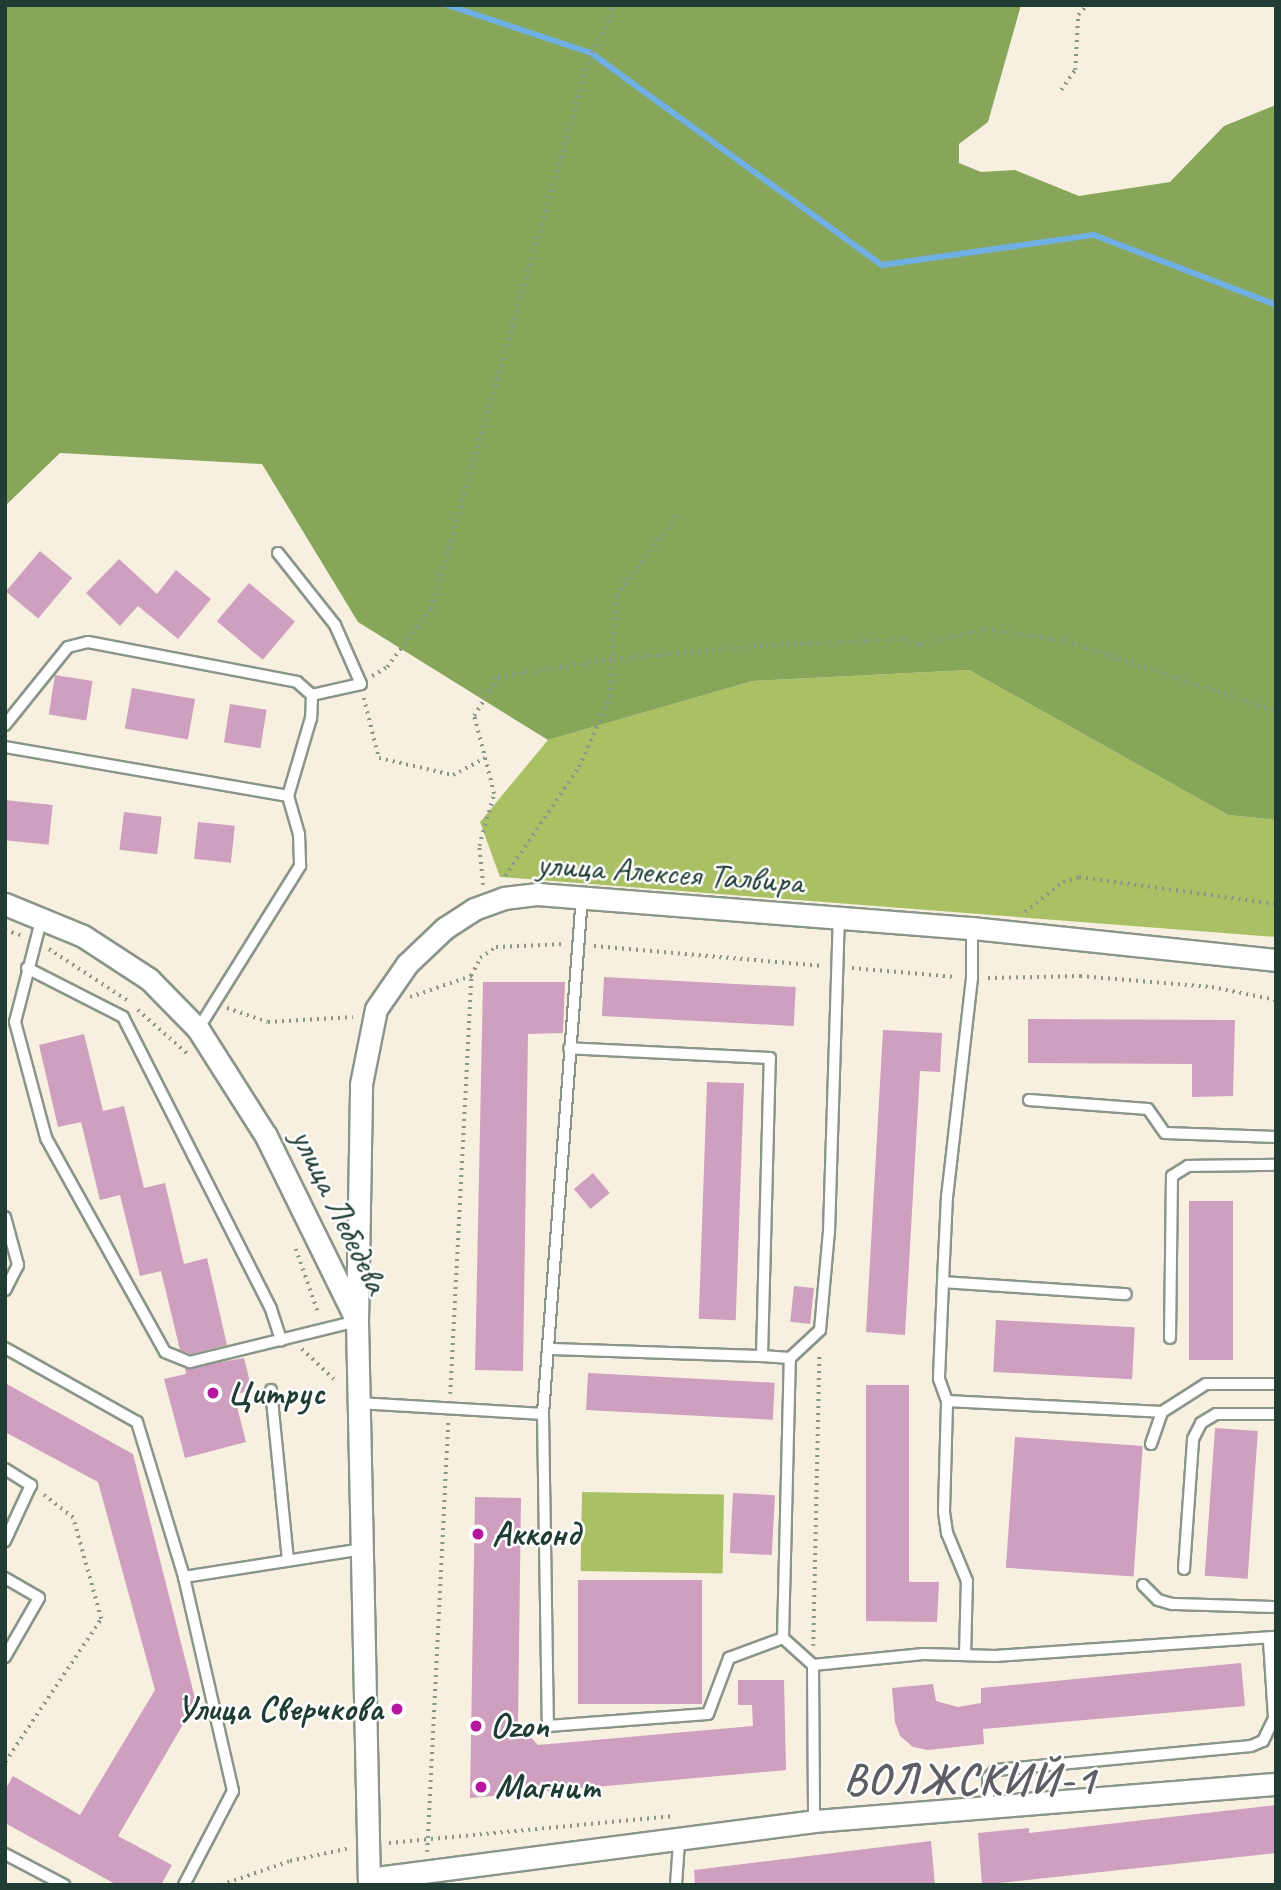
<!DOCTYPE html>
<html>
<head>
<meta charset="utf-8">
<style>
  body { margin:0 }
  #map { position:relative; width:1281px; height:1890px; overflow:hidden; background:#f7f0e0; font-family:Caveat,sans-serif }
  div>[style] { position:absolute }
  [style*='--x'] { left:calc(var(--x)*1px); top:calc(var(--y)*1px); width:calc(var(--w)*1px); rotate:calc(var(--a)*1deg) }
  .green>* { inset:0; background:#aac065; transform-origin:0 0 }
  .forest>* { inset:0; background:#87a65a }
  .stream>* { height:6px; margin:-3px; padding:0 3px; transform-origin:3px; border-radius:3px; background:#70b0e4 }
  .building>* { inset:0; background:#cf9fbf; transform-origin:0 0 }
  .path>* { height:3.5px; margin-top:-1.75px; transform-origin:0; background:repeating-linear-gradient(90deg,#8b968a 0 2px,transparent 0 7px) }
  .roads { filter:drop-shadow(2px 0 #8b968a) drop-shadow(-2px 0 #8b968a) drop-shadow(0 2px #8b968a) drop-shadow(0 -2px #8b968a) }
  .lane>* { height:10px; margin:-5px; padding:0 5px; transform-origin:5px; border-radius:5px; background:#fff }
  .street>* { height:21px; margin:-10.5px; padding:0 10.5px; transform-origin:10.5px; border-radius:10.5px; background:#fff }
  .dots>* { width:19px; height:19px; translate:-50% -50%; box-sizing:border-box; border:4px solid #fff; border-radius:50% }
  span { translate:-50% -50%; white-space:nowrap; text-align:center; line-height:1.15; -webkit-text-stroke:5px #fff; paint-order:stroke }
  .street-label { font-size:35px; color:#1f3d34 }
  .poi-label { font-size:35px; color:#1f3d34; font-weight:700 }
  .left { translate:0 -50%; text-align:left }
  .right { translate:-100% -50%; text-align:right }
  .district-label { font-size:42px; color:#5d5f65; font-weight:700; letter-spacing:2px }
  .frame { position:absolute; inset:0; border:7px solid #1f3d34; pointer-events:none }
</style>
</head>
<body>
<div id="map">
  <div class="green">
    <div style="clip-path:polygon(969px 670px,1228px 815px,1276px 820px,1276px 937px,500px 877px,480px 822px,548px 740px,753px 681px)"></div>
    <div style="left:582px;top:1492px;width:142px;height:79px;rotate:1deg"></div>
  </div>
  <div class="forest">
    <div style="clip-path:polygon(5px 5px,1021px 5px,988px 122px,959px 144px,959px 163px,981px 172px,1015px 170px,1079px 196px,1170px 182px,1224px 126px,1276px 105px,1276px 820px,1228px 815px,969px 670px,753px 681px,548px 740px,358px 622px,262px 464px,60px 453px,5px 506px)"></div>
  </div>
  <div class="stream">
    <div style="--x:447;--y:5;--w:152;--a:18.4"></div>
    <div style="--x:591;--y:53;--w:360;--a:36.1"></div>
    <div style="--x:882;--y:265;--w:214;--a:-8.1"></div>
    <div style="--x:1094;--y:235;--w:195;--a:21"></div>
  </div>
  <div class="building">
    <div style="left:40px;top:551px;width:42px;height:53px;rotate:40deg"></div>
    <div style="clip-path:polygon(119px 559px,157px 594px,176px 570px,211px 599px,178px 639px,138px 606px,120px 626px,86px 593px)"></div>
    <div style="left:249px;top:583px;width:60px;height:50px;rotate:40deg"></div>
    <div style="left:55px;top:675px;width:38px;height:40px;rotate:9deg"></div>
    <div style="left:132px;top:688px;width:64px;height:41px;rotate:10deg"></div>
    <div style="left:230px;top:704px;width:37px;height:39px;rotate:9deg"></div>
    <div style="left:5px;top:800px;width:48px;height:40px;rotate:6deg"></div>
    <div style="left:124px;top:812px;width:38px;height:38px;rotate:7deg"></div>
    <div style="left:198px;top:822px;width:37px;height:37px;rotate:6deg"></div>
    <div style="left:604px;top:977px;width:192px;height:39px;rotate:3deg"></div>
    <div style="clip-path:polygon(483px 982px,565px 982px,563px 1033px,528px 1034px,523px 1371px,475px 1370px)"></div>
    <div style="clip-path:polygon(1028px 1019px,1235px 1020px,1233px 1096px,1192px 1097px,1192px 1064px,1028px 1063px)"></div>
    <div style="clip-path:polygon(883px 1030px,942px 1033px,940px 1072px,920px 1071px,905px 1335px,866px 1332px)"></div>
    <div style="clip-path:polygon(84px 1034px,103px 1111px,124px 1106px,144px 1188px,165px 1183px,184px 1264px,207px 1258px,227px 1345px,191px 1354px,180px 1350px,161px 1271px,140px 1276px,120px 1195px,100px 1200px,81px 1122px,58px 1127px,39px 1045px)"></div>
    <div style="left:707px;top:1082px;width:37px;height:237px;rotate:2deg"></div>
    <div style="left:593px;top:1173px;width:26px;height:25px;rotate:50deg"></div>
    <div style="left:1189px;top:1201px;width:44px;height:159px"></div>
    <div style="left:794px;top:1286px;width:20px;height:36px;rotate:6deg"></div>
    <div style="left:996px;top:1320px;width:139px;height:52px;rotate:3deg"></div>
    <div style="clip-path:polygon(244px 1358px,252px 1390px,234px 1395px,246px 1442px,185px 1458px,164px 1379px,186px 1374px,185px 1368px)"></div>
    <div style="left:588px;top:1373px;width:187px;height:37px;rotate:3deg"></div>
    <div style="clip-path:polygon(5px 1383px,133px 1454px,196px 1702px,118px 1836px,172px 1865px,161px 1885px,117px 1885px,5px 1823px,5px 1790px,13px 1776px,80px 1815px,155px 1690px,98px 1482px,5px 1432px)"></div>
    <div style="clip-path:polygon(866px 1385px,909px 1385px,909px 1582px,939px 1582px,937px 1622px,866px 1621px)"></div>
    <div style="left:1215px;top:1428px;width:43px;height:148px;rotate:4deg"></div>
    <div style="left:1015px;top:1437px;width:128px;height:131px;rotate:4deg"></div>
    <div style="left:733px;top:1493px;width:42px;height:60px;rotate:3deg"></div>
    <div style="clip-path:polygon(475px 1497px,521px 1498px,518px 1724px,538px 1745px,753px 1726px,752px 1705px,738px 1705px,738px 1680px,784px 1680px,786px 1770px,470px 1798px)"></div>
    <div style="left:578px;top:1580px;width:124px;height:124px"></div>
    <div style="clip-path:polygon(1241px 1663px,1245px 1706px,983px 1729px,984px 1744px,928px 1750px,913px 1747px,900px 1736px,895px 1722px,892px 1688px,933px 1684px,936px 1701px,958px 1707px,981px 1703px,981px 1688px)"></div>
    <div style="clip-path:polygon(1276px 1805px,1276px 1853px,982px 1885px,978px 1833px,1029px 1828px,1029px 1833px)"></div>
    <div style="clip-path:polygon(931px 1841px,935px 1885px,695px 1885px,694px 1870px)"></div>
  </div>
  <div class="path">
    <div style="--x:1061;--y:90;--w:24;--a:-55"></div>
    <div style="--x:1075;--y:70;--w:55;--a:-86.9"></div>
    <div style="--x:1078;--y:15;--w:13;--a:-48"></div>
    <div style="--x:372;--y:676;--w:17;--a:-31"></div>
    <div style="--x:387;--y:667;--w:73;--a:-52.8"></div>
    <div style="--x:431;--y:609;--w:579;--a:-73.95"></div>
    <div style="--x:591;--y:53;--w:42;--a:-59.7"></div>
    <div style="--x:612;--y:17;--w:12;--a:-95"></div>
    <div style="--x:364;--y:698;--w:62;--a:76"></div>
    <div style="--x:379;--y:758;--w:76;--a:12.9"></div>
    <div style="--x:453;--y:775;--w:36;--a:-28"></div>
    <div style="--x:505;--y:876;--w:132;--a:-55.8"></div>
    <div style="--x:579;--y:767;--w:77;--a:-66.1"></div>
    <div style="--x:610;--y:697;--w:101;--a:-86.6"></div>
    <div style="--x:616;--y:596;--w:104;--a:-52.8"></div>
    <div style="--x:483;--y:885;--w:39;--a:-96"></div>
    <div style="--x:479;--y:846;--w:54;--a:-73.9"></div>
    <div style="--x:494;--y:794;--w:81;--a:-104.4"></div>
    <div style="--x:474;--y:716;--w:46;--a:-58.4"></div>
    <div style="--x:498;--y:677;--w:117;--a:-8.8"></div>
    <div style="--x:614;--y:659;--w:146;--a:-5.1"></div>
    <div style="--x:759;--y:646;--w:145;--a:-2.8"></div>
    <div style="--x:904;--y:639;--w:17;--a:21"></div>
    <div style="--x:920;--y:645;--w:67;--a:-13.8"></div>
    <div style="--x:985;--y:629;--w:81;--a:8.5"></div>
    <div style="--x:1065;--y:641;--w:222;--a:18.4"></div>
    <div style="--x:1025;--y:912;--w:48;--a:-38.3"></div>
    <div style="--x:1063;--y:882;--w:17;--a:-17"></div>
    <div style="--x:1079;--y:877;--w:199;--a:7.8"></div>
    <div style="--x:5;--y:930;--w:19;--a:18"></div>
    <div style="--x:594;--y:946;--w:230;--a:5"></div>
    <div style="--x:49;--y:949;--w:97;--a:33.2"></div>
    <div style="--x:852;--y:968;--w:104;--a:4.9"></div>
    <div style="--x:988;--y:978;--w:92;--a:-1.2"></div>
    <div style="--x:1080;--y:976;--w:132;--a:4.8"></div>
    <div style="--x:1212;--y:987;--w:65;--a:11.5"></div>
    <div style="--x:410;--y:997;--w:65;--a:-19"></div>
    <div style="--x:227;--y:1008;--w:43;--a:18.9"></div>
    <div style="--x:268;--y:1022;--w:85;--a:-3.4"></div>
    <div style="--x:138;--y:1010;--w:69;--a:41.5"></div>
    <div style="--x:296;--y:1249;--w:70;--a:70.8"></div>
    <div style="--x:302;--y:1349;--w:45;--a:43.2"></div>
    <div style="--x:450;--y:1394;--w:419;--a:-87.1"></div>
    <div style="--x:471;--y:976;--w:20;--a:-63"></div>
    <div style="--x:480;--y:958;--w:19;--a:-35"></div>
    <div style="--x:496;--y:947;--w:69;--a:-2.5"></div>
    <div style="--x:813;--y:1646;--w:293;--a:-88.8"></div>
    <div style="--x:5;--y:1762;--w:172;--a:-56.1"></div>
    <div style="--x:101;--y:1619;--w:105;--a:-105.5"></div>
    <div style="--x:73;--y:1518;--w:37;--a:-142"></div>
    <div style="--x:389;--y:1843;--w:286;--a:-5.4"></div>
    <div style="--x:427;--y:1852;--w:430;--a:-87.2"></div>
    <div style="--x:221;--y:1885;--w:73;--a:-19.2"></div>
    <div style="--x:290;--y:1861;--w:61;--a:-12.2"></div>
  </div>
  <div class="roads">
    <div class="lane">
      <div style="--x:278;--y:553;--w:92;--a:51.6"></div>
      <div style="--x:335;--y:625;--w:64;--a:66.2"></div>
      <div style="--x:361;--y:684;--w:50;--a:167.3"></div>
      <div style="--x:5;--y:725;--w:100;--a:-51.1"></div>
      <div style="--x:68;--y:647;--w:21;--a:-14"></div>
      <div style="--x:88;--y:642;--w:213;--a:10.8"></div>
      <div style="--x:297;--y:682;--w:20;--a:41"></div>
      <div style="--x:312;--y:695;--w:23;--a:92"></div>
      <div style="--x:311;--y:718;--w:81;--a:106.4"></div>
      <div style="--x:288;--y:796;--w:40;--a:74"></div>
      <div style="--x:299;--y:834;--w:32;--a:88"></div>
      <div style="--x:300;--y:866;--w:192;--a:122"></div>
      <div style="--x:5;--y:747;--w:287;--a:9.8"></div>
      <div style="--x:582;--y:896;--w:519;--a:94.31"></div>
      <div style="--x:543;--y:1414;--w:312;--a:89.1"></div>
      <div style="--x:548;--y:1726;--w:160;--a:-4.3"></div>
      <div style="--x:708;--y:1714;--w:60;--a:-69.4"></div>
      <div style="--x:729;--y:1658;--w:58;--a:-20.3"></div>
      <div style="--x:783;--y:1638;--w:40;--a:42"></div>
      <div style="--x:813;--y:1665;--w:156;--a:89.6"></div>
      <div style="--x:42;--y:917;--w:108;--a:104.4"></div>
      <div style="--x:15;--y:1022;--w:120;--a:75"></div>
      <div style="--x:46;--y:1138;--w:245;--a:60.9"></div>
      <div style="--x:165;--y:1352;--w:27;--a:22"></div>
      <div style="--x:190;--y:1362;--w:172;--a:-13.8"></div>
      <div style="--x:972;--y:928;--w:50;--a:90"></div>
      <div style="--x:972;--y:978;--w:219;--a:96.5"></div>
      <div style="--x:947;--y:1196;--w:86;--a:92.7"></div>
      <div style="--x:943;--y:1282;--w:183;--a:3.8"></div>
      <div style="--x:27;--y:968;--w:108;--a:27"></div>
      <div style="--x:123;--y:1017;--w:327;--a:63.1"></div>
      <div style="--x:271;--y:1309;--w:33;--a:72"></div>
      <div style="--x:1029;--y:1100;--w:119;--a:4.3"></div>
      <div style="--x:1148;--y:1109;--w:29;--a:55"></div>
      <div style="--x:1165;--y:1133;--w:111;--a:2.1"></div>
      <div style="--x:5;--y:1217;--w:50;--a:74.8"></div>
      <div style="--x:18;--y:1265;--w:28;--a:117"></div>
      <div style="--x:943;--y:1282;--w:97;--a:92.4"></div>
      <div style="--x:939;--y:1379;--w:23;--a:70"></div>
      <div style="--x:1170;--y:1338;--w:162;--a:-89.3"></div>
      <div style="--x:1172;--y:1176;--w:19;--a:-32"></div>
      <div style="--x:1188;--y:1166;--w:88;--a:-0.7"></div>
      <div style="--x:5;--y:1348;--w:151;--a:29.3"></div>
      <div style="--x:137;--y:1422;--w:162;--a:73.1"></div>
      <div style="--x:184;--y:1577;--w:181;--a:-8.9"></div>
      <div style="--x:549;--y:1349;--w:213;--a:1.9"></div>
      <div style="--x:762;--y:1356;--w:298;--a:-88.5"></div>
      <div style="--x:770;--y:1058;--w:201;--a:-177.2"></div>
      <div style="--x:762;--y:1356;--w:28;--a:4"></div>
      <div style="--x:790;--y:1358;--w:41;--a:-43"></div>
      <div style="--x:820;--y:1330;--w:98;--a:-84.8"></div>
      <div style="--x:829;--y:1232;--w:315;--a:-88.2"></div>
      <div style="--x:271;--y:1390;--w:171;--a:84.3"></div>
      <div style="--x:359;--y:1403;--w:184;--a:3.4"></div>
      <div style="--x:1151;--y:1444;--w:34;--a:-71"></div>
      <div style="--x:5;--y:1469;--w:31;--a:32"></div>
      <div style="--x:31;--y:1485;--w:62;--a:114.9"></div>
      <div style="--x:1184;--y:1569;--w:130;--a:-86"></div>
      <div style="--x:1193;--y:1439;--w:18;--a:-63"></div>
      <div style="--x:1201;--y:1423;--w:17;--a:-31"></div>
      <div style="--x:1216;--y:1414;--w:60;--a:0"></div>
      <div style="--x:5;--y:1578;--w:39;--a:30"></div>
      <div style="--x:39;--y:1598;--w:68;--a:120"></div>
      <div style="--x:1143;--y:1585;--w:21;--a:45"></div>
      <div style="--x:1158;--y:1600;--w:15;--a:16"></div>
      <div style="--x:1172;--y:1604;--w:104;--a:1.7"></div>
      <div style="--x:783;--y:1638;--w:280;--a:-88.6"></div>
      <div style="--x:965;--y:1655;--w:74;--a:-88.5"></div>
      <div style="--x:967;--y:1581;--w:52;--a:-112.6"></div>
      <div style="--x:947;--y:1533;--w:22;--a:-98"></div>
      <div style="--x:944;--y:1511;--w:110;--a:-88.4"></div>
      <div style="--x:947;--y:1401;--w:215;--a:2.9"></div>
      <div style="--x:1162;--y:1412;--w:52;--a:-32.5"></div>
      <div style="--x:1206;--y:1384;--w:70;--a:0"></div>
      <div style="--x:813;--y:1665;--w:111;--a:-5.7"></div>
      <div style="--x:923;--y:1654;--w:72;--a:1.6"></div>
      <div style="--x:995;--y:1656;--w:282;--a:-3.9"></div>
      <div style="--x:988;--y:1805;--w:27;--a:-90"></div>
      <div style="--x:988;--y:1778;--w:11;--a:-45"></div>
      <div style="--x:996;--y:1770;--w:256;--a:-5.4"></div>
      <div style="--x:1251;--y:1746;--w:13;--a:-23"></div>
      <div style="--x:1263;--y:1741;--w:25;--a:-64"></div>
      <div style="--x:1274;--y:1718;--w:78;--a:-93.7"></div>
      <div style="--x:5;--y:1854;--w:67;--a:27.7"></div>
      <div style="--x:184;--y:1885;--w:106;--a:-62.5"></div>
      <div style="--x:233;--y:1791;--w:220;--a:-102.9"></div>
      <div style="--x:676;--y:1885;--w:43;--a:-86"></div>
    </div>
    <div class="street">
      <div style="--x:5;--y:904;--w:84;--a:22.3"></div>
      <div style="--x:83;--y:936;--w:79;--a:33.1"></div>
      <div style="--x:149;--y:979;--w:70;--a:45.6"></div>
      <div style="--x:198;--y:1029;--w:127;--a:57.6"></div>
      <div style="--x:266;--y:1136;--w:202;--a:63.8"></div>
      <div style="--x:369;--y:1879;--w:449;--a:-7.4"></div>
      <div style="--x:814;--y:1821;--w:463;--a:-4.6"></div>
      <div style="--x:369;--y:1885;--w:564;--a:-91.22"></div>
      <div style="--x:357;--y:1321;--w:237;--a:-89"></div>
      <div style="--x:361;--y:1084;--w:76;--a:-78.7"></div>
      <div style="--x:376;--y:1009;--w:55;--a:-55.4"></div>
      <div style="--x:407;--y:964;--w:52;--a:-43.5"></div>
      <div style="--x:445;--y:928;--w:35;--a:-33"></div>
      <div style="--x:474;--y:909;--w:32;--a:-20"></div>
      <div style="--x:504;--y:898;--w:34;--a:-7"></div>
      <div style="--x:538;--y:894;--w:435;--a:4.5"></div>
      <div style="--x:972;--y:928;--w:306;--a:6"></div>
    </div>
  </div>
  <div class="dots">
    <div style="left:213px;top:1393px;background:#b5179e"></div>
    <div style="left:478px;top:1534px;background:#b5179e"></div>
    <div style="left:397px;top:1709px;background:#b5179e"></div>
    <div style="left:476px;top:1726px;background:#b5179e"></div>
    <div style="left:481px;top:1787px;background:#b5179e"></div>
  </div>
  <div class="street-label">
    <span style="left:670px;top:873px;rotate:4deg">улица Алексея Талвира</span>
    <span style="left:340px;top:1211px;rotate:64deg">улица Лебедева</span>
  </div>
  <div class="poi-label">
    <span class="left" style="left:227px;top:1393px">Цитрус</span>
    <span class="left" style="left:492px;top:1534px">Акконд</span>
    <span class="right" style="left:383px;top:1709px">Улица Сверчкова</span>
    <span class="left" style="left:490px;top:1726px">Ozon</span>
    <span class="left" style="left:495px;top:1787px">Магнит</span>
  </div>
  <div class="district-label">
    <span style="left:970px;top:1780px">ВОЛЖСКИЙ-1</span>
  </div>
  <div class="frame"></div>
</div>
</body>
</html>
